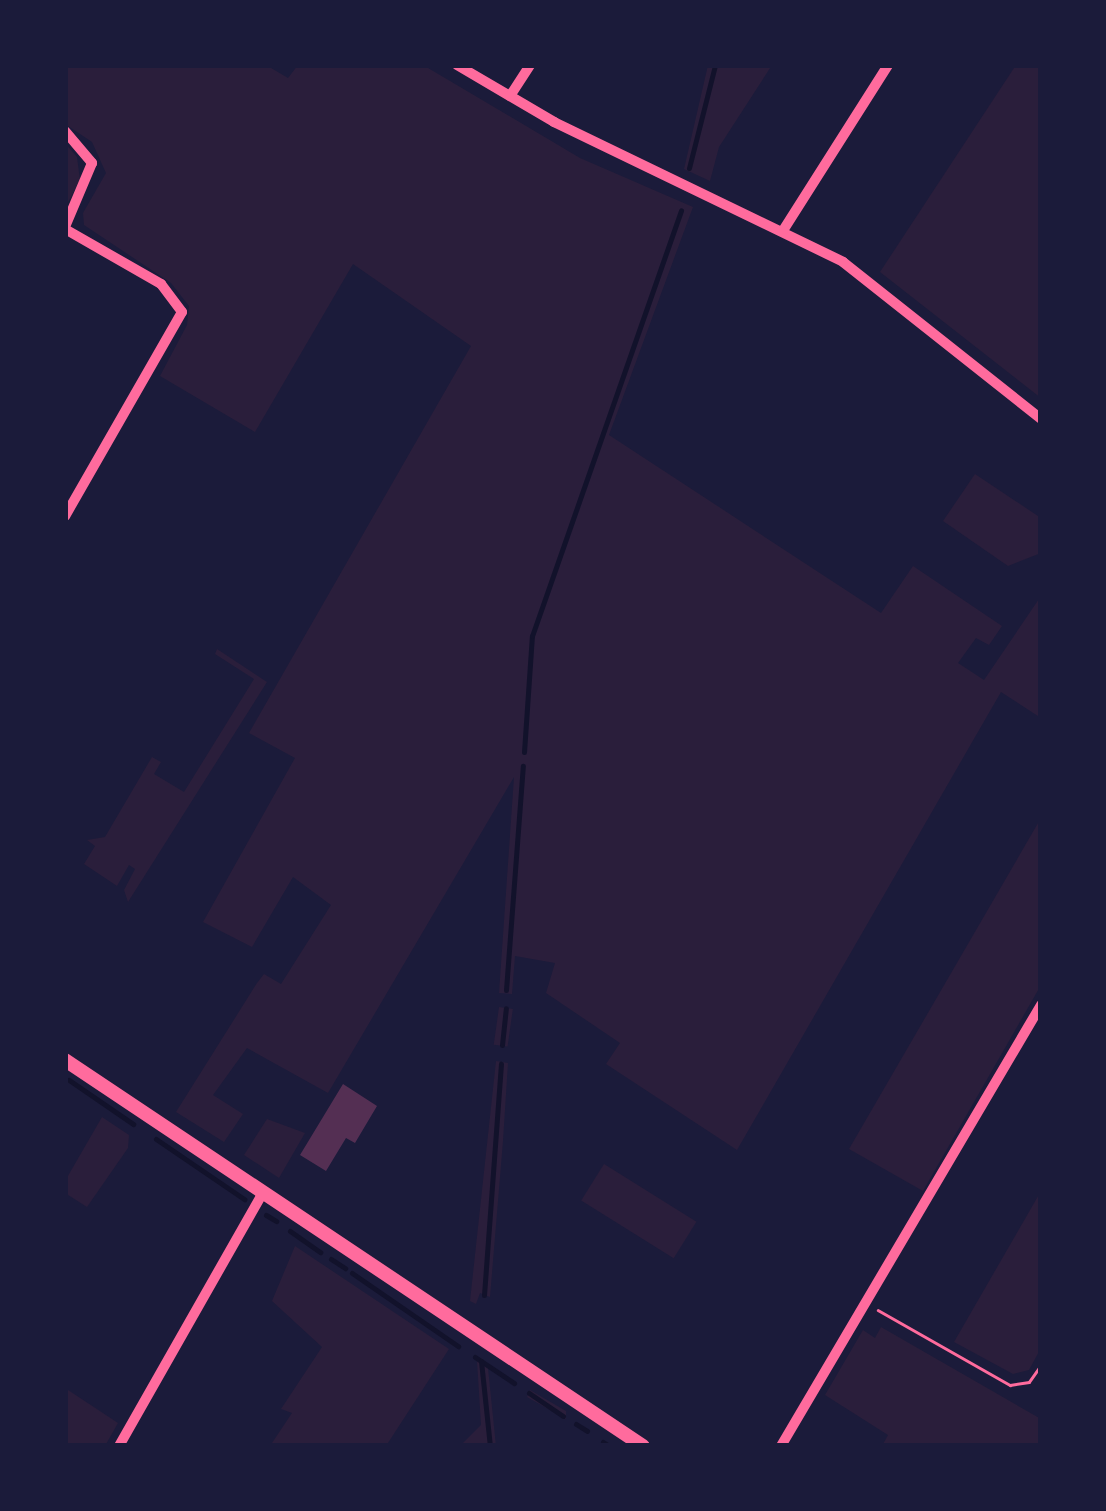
<!DOCTYPE html>
<html>
<head>
<meta charset="utf-8">
<style>
  body { margin:0 }
  #map { position:relative; width:1106px; height:1511px; overflow:hidden; background:#1b1b3a; font-family:Arial,sans-serif }
  div>[style] { position:absolute }
  [style*='--x'] { left:calc(var(--x)*1px); top:calc(var(--y)*1px); width:calc(var(--w)*1px); rotate:calc(var(--a)*1deg) }
  .green>* { inset:0; background:#2a1e3b; transform-origin:0 0 }
  .stream>* { height:5px; margin:-2.5px; padding:0 2.5px; transform-origin:2.5px; border-radius:2.5px; background:#12122b }
  .building>* { inset:0; background:#542f53 }
  .path>* { height:2.5px; margin:-1.25px; padding:0 1.25px; transform-origin:1.25px; border-radius:1.25px; background:#ff6b9d }
  .minor>* { height:10px; margin:-5px; padding:0 5px; transform-origin:5px; border-radius:5px; background:#ff6b9d }
  .secondary>* { height:14px; margin:-7px; padding:0 7px; transform-origin:7px; border-radius:7px; background:#ff6b9d }
  span { translate:-50% -50%; white-space:nowrap; text-align:center; line-height:1.15; -webkit-text-stroke:9px #1b1b3a; paint-order:stroke }
  .frame { position:absolute; inset:0; border:68px solid #1b1b3a; pointer-events:none }
</style>
</head>
<body>
<div id="map">
  <div class="green">
    <div style="clip-path:polygon(65px 65px,266px 65px,288px 78px,298px 65px,423px 65px,580px 158px,693px 207px,609px 435px,881px 613px,913px 566px,1002px 626px,989px 645px,976px 638px,958px 663px,984px 680px,1041px 596px,1041px 718px,1001px 692px,737px 1150px,606px 1064px,620px 1043px,546px 993px,555px 963px,515px 956px,512px 994px,499px 993px,514px 777px,328px 1093px,247px 1048px,213px 1095px,243px 1114px,224px 1142px,176px 1112px,257px 983px,264px 974px,281px 984px,331px 905px,293px 877px,252px 947px,203px 922px,295px 758px,249px 733px,471px 346px,353px 264px,255px 432px,160px 376px,187px 325px,189px 306px,171px 283px,84px 225px,83px 213px,106px 173px,92px 142px,65px 124px)"></div>
    <div style="clip-path:polygon(708px 65px,772px 65px,719px 147px,710px 181px,684px 169px)"></div>
    <div style="clip-path:polygon(1016px 65px,1041px 65px,1041px 398px,880px 272px)"></div>
    <div style="clip-path:polygon(65px 143px,77px 157px,80px 180px,65px 208px)"></div>
    <div style="clip-path:polygon(975px 474px,1041px 518px,1041px 553px,1008px 566px,943px 521px)"></div>
    <div style="clip-path:polygon(217px 649px,267px 682px,128px 902px,124px 890px,135px 869px,129px 865px,117px 886px,84px 864px,95px 846px,87px 840px,105px 837px,152px 757px,161px 762px,154px 774px,184px 792px,254px 679px,215px 654px)"></div>
    <div style="clip-path:polygon(1041px 818px,1041px 985px,923px 1191px,849px 1149px)"></div>
    <div style="left:499px;top:1007px;width:14px;height:38px;rotate:8deg"></div>
    <div style="clip-path:polygon(496px 1061px,508px 1063px,503px 1141px,490px 1297px,480px 1293px,476px 1304px,470px 1301px)"></div>
    <div style="clip-path:polygon(102px 1117px,129px 1135px,128px 1148px,87px 1207px,65px 1193px,65px 1181px)"></div>
    <div style="clip-path:polygon(267px 1119px,305px 1133px,279px 1178px,244px 1155px)"></div>
    <div style="left:604px;top:1164px;width:109px;height:43px;rotate:32deg"></div>
    <div style="clip-path:polygon(1041px 1191px,1041px 1348px,1029px 1370px,1013px 1374px,954px 1342px)"></div>
    <div style="clip-path:polygon(295px 1246px,449px 1349px,386px 1446px,270px 1446px,292px 1413px,281px 1409px,322px 1347px,272px 1301px)"></div>
    <div style="clip-path:polygon(881px 1327px,1041px 1419px,1041px 1446px,882px 1446px,888px 1435px,825px 1395px,863px 1330px,875px 1338px)"></div>
    <div style="clip-path:polygon(477px 1361px,488px 1368px,496px 1446px,460px 1446px,481px 1425px)"></div>
    <div style="clip-path:polygon(65px 1388px,118px 1423px,105px 1446px,65px 1444px)"></div>
    <div style="clip-path:polygon(530px 1390px,566px 1411px,566px 1419px,527px 1397px)"></div>
  </div>
  <div class="stream">
    <div style="--x:689;--y:168;--w:106;--a:-75.8"></div>
    <div style="--x:524;--y:752;--w:116;--a:-86.1"></div>
    <div style="--x:532;--y:636;--w:451;--a:-70.7"></div>
    <div style="--x:506;--y:990;--w:225;--a:-85.7"></div>
    <div style="--x:502;--y:1045;--w:37;--a:-84"></div>
    <div style="--x:69;--y:1080;--w:78;--a:34.5"></div>
    <div style="--x:156;--y:1139;--w:107;--a:34.3"></div>
    <div style="--x:266;--y:1215;--w:12;--a:31"></div>
    <div style="--x:290;--y:1231;--w:37;--a:35"></div>
    <div style="--x:331;--y:1259;--w:17;--a:33"></div>
    <div style="--x:352;--y:1273;--w:129;--a:34.6"></div>
    <div style="--x:484;--y:1295;--w:232;--a:-85.8"></div>
    <div style="--x:475;--y:1357;--w:47;--a:33.7"></div>
    <div style="--x:481;--y:1361;--w:85;--a:84"></div>
    <div style="--x:529;--y:1393;--w:41;--a:34.1"></div>
    <div style="--x:576;--y:1424;--w:13;--a:32"></div>
    <div style="--x:603;--y:1442;--w:7;--a:34"></div>
  </div>
  <div class="building">
    <div style="clip-path:polygon(343px 1084px,377px 1106px,355px 1143px,346px 1138px,326px 1171px,300px 1155px)"></div>
  </div>
  <div class="path">
    <div style="--x:878;--y:1310;--w:152;--a:29.6"></div>
    <div style="--x:1010;--y:1385;--w:19;--a:-9"></div>
    <div style="--x:1029;--y:1382;--w:21;--a:-55"></div>
  </div>
  <div class="minor">
    <div style="--x:457;--y:65;--w:113;--a:30.4"></div>
    <div style="--x:554;--y:122;--w:321;--a:25.8"></div>
    <div style="--x:843;--y:262;--w:253;--a:38.4"></div>
    <div style="--x:510;--y:96;--w:37;--a:-57"></div>
    <div style="--x:65;--y:131;--w:42;--a:49.8"></div>
    <div style="--x:92;--y:163;--w:69;--a:112.9"></div>
    <div style="--x:65;--y:229;--w:111;--a:29.8"></div>
    <div style="--x:161;--y:284;--w:35;--a:53"></div>
    <div style="--x:182;--y:312;--w:235;--a:119.8"></div>
    <div style="--x:784;--y:229;--w:194;--a:-57.6"></div>
    <div style="--x:119;--y:1446;--w:291;--a:-60.4"></div>
    <div style="--x:781;--y:1446;--w:512;--a:-59.48"></div>
  </div>
  <div class="secondary">
    <div style="--x:65;--y:1060;--w:695;--a:33.74"></div>
  </div>
  <div class="frame"></div>
</div>
</body>
</html>
